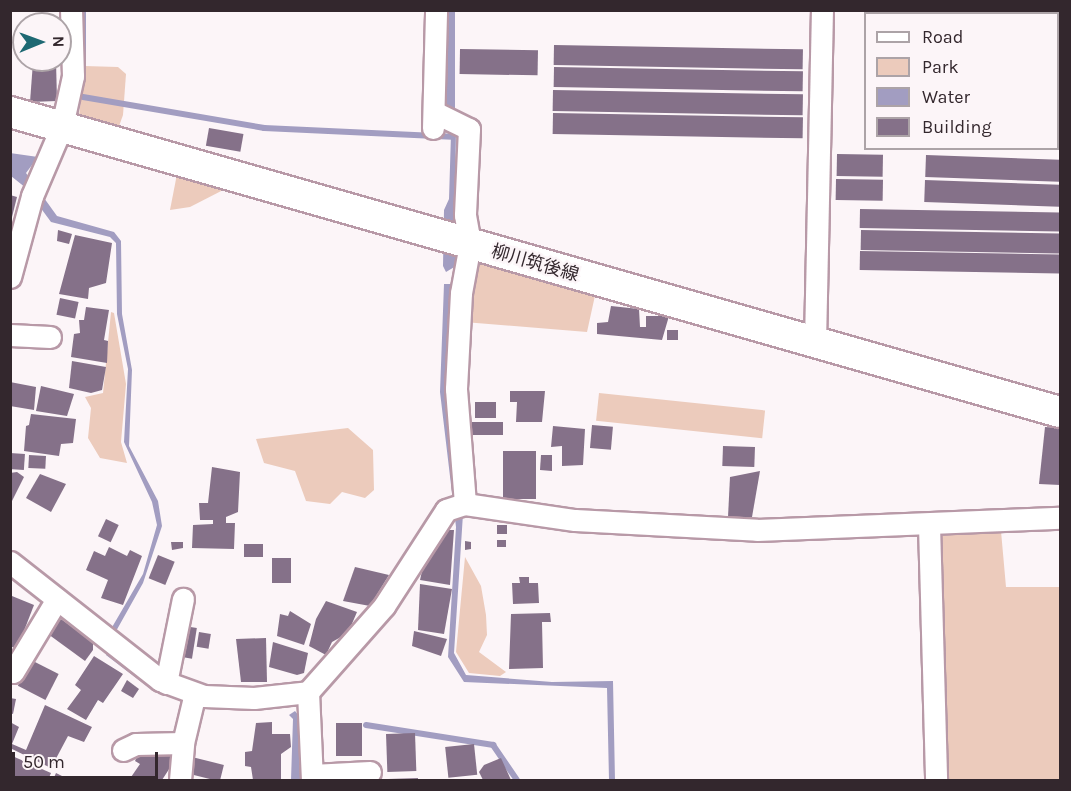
<!DOCTYPE html>
<html>
<head>
<meta charset="utf-8">
<style>
  body { margin:0 }
  #map { position:relative; width:1071px; height:791px; overflow:hidden; background:#fcf5f8; font-family:Karla,"Noto Sans JP",sans-serif }
  div>[style] { position:absolute }
  [style*='--x'] { left:calc(var(--x)*1px); top:calc(var(--y)*1px); width:calc(var(--w)*1px); rotate:calc(var(--a)*1deg) }
  .green>* { inset:0; background:#eccbbc; transform-origin:0 0 }
  .water>* { inset:0; background:#a29dc1; transform-origin:0 0 }
  .stream>* { height:6px; margin:-3px; padding:0 3px; transform-origin:3px; border-radius:3px; background:#a29dc1 }
  .building>* { inset:0; background:#857189; transform-origin:0 0 }
  .roads { filter:drop-shadow(2px 0 #b899a7) drop-shadow(-2px 0 #b899a7) drop-shadow(0 2px #b899a7) drop-shadow(0 -2px #b899a7) }
  .street>* { height:21px; margin:-10.5px; padding:0 10.5px; transform-origin:10.5px; border-radius:10.5px; background:#fff }
  .secondary>* { height:30px; margin:-15px; padding:0 15px; transform-origin:15px; border-radius:15px; background:#fff }
  span { translate:-50% -50%; white-space:nowrap; text-align:center; line-height:1.15; -webkit-text-stroke:4.5px #fcf5f8; paint-order:stroke }
  .street-label { font-size:18px; color:#33272d }
  .frame { position:absolute; inset:0; border:12px solid #33272d; pointer-events:none }
  .legend { position:absolute; left:864px; top:12px; width:195px; height:138px; box-sizing:border-box; background:#fcf5f8; border:2px solid #aca3a7; margin:0; padding:8px 10px; list-style:none; font-size:18px; color:#33272d }
  .legend li { display:flex; align-items:center; gap:12px; height:30px }
  .legend b { width:30px; border:2px solid #aca3a7 }
  .north { position:absolute; left:12px; top:12px; width:60px; height:60px; box-sizing:border-box; background:#fcf5f8; border:2px solid #aca3a7; border-radius:50%; rotate:89deg; font-size:16px; font-weight:700; line-height:24px; text-align:center; color:#33272d }
  .north::after { content:''; display:block; margin:auto; width:21px; height:27px; background:#1e6973; clip-path:polygon(50% 0,100% 100%,50% 72%,0 100%) }
  .scale { position:absolute; left:12px; top:752px; width:146px; height:27px; box-sizing:border-box; border:3px solid #33272d; border-top:0; padding-left:8px; font-size:18px; line-height:21px; white-space:nowrap; color:#33272d; -webkit-text-stroke:4px #fcf5f8; paint-order:stroke }
</style>
</head>
<body>
<div id="map">
  <div class="green">
    <div style="clip-path:polygon(84px 66px,118px 67px,126px 74px,123px 115px,118px 129px,79px 117px)"></div>
    <div style="clip-path:polygon(177px 174px,229px 187px,190px 207px,170px 210px)"></div>
    <div style="clip-path:polygon(478px 263px,596px 291px,587px 332px,464px 322px,473px 267px)"></div>
    <div style="clip-path:polygon(111px 312px,114px 313px,126px 384px,121px 442px,127px 463px,100px 458px,88px 438px,91px 408px,85px 397px,103px 393px)"></div>
    <div style="left:599px;top:393px;width:167px;height:28px;rotate:6deg"></div>
    <div style="clip-path:polygon(348px 428px,373px 450px,374px 490px,365px 498px,342px 492px,330px 504px,306px 501px,295px 471px,264px 463px,256px 439px)"></div>
    <div style="clip-path:polygon(1001px 531px,1006px 587px,1060px 587px,1060px 780px,941px 780px,936px 545px,942px 533px)"></div>
    <div style="clip-path:polygon(465px 557px,481px 586px,486px 615px,487px 635px,479px 652px,506px 672px,500px 676px,469px 673px,456px 652px)"></div>
  </div>
  <div class="water">
    <div style="left:83px;top:11px;width:3px;height:67px"></div>
    <div style="left:446px;top:11px;width:9px;height:97px"></div>
    <div style="clip-path:polygon(456px 129px,455px 214px,460px 230px,456px 266px,446px 272px,443px 266px,444px 210px,449px 199px,451px 134px)"></div>
    <div style="clip-path:polygon(10px 153px,38px 157px,26px 173px,57px 216px,114px 232px,121px 241px,122px 314px,132px 370px,129px 446px,158px 501px,162px 526px,143px 583px,115px 633px,111px 629px,143px 574px,157px 525px,152px 502px,124px 442px,128px 369px,117px 314px,116px 243px,110px 237px,51px 222px,26px 188px,11px 176px)"></div>
    <div style="clip-path:polygon(444px 284px,452px 284px,447px 400px,463px 514px,454px 653px,466px 675px,552px 682px,613px 681px,615px 780px,609px 780px,607px 688px,464px 682px,448px 657px,456px 527px,440px 392px)"></div>
    <div style="clip-path:polygon(108px 648px,183px 696px,184px 701px,152px 690px,106px 655px)"></div>
    <div style="clip-path:polygon(295px 711px,300px 717px,300px 780px,291px 780px,293px 719px,289px 715px)"></div>
  </div>
  <div class="stream">
    <div style="--x:83;--y:97;--w:184;--a:9.7"></div>
    <div style="--x:264;--y:128;--w:188;--a:2.7"></div>
    <div style="--x:366;--y:725;--w:129;--a:8.9"></div>
    <div style="--x:493;--y:745;--w:42;--a:55.6"></div>
  </div>
  <div class="building">
    <div style="left:554px;top:45px;width:249px;height:20px;rotate:1deg"></div>
    <div style="left:460px;top:49px;width:78px;height:25px;rotate:1deg"></div>
    <div style="clip-path:polygon(56px 61px,57px 101px,30px 102px,33px 62px)"></div>
    <div style="left:554px;top:67px;width:249px;height:20px;rotate:1deg"></div>
    <div style="left:553px;top:90px;width:250px;height:21px;rotate:1deg"></div>
    <div style="left:553px;top:113px;width:250px;height:21px;rotate:1deg"></div>
    <div style="left:209px;top:128px;width:35px;height:18px;rotate:10deg"></div>
    <div style="left:837px;top:154px;width:46px;height:22px;rotate:1deg"></div>
    <div style="left:926px;top:155px;width:134px;height:22px;rotate:2deg"></div>
    <div style="left:836px;top:179px;width:47px;height:21px;rotate:1deg"></div>
    <div style="left:925px;top:180px;width:135px;height:22px;rotate:2deg"></div>
    <div style="clip-path:polygon(10px 195px,17px 197px,11px 221px,10px 221px)"></div>
    <div style="left:860px;top:209px;width:200px;height:19px;rotate:1deg"></div>
    <div style="clip-path:polygon(58px 230px,72px 234px,69px 244px,57px 241px)"></div>
    <div style="left:861px;top:230px;width:199px;height:20px;rotate:1deg"></div>
    <div style="clip-path:polygon(75px 235px,112px 243px,106px 283px,89px 288px,88px 299px,59px 294px)"></div>
    <div style="left:860px;top:251px;width:200px;height:19px;rotate:1deg"></div>
    <div style="left:60px;top:298px;width:19px;height:17px;rotate:12deg"></div>
    <div style="clip-path:polygon(611px 306px,639px 309px,640px 327px,646px 327px,646px 316px,669px 316px,662px 340px,597px 334px,597px 323px,608px 322px)"></div>
    <div style="clip-path:polygon(86px 307px,109px 310px,104px 340px,108px 341px,107px 363px,71px 357px,74px 334px,80px 333px,79px 320px,84px 320px)"></div>
    <div style="left:678px;top:330px;width:10px;height:11px;rotate:90deg"></div>
    <div style="clip-path:polygon(72px 361px,106px 367px,102px 390px,91px 393px,69px 388px)"></div>
    <div style="clip-path:polygon(10px 382px,36px 387px,34px 410px,10px 406px)"></div>
    <div style="clip-path:polygon(41px 386px,74px 394px,67px 416px,36px 411px)"></div>
    <div style="clip-path:polygon(510px 391px,545px 391px,542px 422px,516px 422px,517px 402px,510px 402px)"></div>
    <div style="left:475px;top:402px;width:21px;height:16px"></div>
    <div style="clip-path:polygon(31px 414px,76px 419px,73px 443px,61px 444px,59px 456px,24px 451px,26px 426px,29px 425px)"></div>
    <div style="left:472px;top:422px;width:31px;height:13px"></div>
    <div style="left:592px;top:425px;width:21px;height:23px;rotate:5deg"></div>
    <div style="clip-path:polygon(553px 426px,585px 429px,583px 465px,562px 466px,562px 446px,551px 447px)"></div>
    <div style="clip-path:polygon(1045px 427px,1060px 428px,1060px 485px,1039px 484px)"></div>
    <div style="left:723px;top:446px;width:32px;height:20px;rotate:2deg"></div>
    <div style="left:503px;top:451px;width:33px;height:48px"></div>
    <div style="left:10px;top:453px;width:15px;height:16px;rotate:4deg"></div>
    <div style="left:29px;top:455px;width:17px;height:13px;rotate:3deg"></div>
    <div style="clip-path:polygon(541px 455px,552px 455px,552px 471px,540px 470px)"></div>
    <div style="clip-path:polygon(212px 467px,240px 472px,238px 512px,226px 517px,226px 523px,235px 523px,234px 549px,192px 548px,193px 525px,213px 524px,213px 520px,200px 520px,199px 503px,208px 503px)"></div>
    <div style="clip-path:polygon(760px 471px,752px 517px,728px 517px,730px 477px)"></div>
    <div style="clip-path:polygon(17px 472px,24px 477px,10px 505px,10px 473px)"></div>
    <div style="clip-path:polygon(40px 474px,66px 484px,51px 512px,26px 498px)"></div>
    <div style="left:106px;top:519px;width:14px;height:19px;rotate:25deg"></div>
    <div style="left:497px;top:525px;width:10px;height:9px"></div>
    <div style="clip-path:polygon(439px 530px,454px 530px,450px 585px,420px 580px,427px 549px,437px 549px)"></div>
    <div style="left:497px;top:540px;width:9px;height:7px"></div>
    <div style="clip-path:polygon(465px 541px,471px 542px,471px 549px,465px 550px)"></div>
    <div style="clip-path:polygon(171px 542px,183px 542px,183px 548px,172px 550px)"></div>
    <div style="left:244px;top:544px;width:19px;height:13px"></div>
    <div style="clip-path:polygon(109px 547px,127px 556px,130px 550px,142px 556px,123px 605px,101px 598px,108px 580px,86px 570px,94px 551px,105px 556px)"></div>
    <div style="left:158px;top:555px;width:18px;height:25px;rotate:22deg"></div>
    <div style="left:272px;top:558px;width:19px;height:25px"></div>
    <div style="clip-path:polygon(355px 567px,389px 575px,370px 606px,343px 601px)"></div>
    <div style="clip-path:polygon(519px 577px,529px 577px,529px 583px,538px 583px,539px 603px,513px 604px,512px 583px,520px 583px)"></div>
    <div style="clip-path:polygon(420px 584px,452px 589px,444px 634px,418px 630px)"></div>
    <div style="clip-path:polygon(12px 596px,34px 605px,17px 649px,10px 646px)"></div>
    <div style="clip-path:polygon(326px 601px,357px 612px,348px 633px,332px 642px,326px 655px,309px 646px,316px 619px)"></div>
    <div style="clip-path:polygon(290px 611px,311px 624px,304px 645px,277px 636px,280px 614px,288px 616px)"></div>
    <div style="clip-path:polygon(550px 613px,551px 622px,542px 622px,543px 668px,509px 669px,511px 614px)"></div>
    <div style="clip-path:polygon(61px 619px,93px 642px,93px 650px,85px 661px,48px 634px)"></div>
    <div style="left:184px;top:626px;width:13px;height:31px;rotate:9deg"></div>
    <div style="clip-path:polygon(414px 631px,447px 639px,441px 656px,412px 646px)"></div>
    <div style="left:199px;top:632px;width:12px;height:15px;rotate:9deg"></div>
    <div style="clip-path:polygon(266px 638px,267px 682px,241px 682px,236px 639px)"></div>
    <div style="clip-path:polygon(273px 642px,308px 653px,304px 673px,297px 675px,269px 667px)"></div>
    <div style="clip-path:polygon(94px 656px,123px 674px,103px 703px,98px 700px,86px 720px,67px 709px,81px 690px,75px 685px)"></div>
    <div style="left:31px;top:660px;width:31px;height:29px;rotate:27deg"></div>
    <div style="clip-path:polygon(127px 680px,139px 689px,133px 698px,121px 691px)"></div>
    <div style="clip-path:polygon(10px 698px,16px 699px,13px 714px,10px 713px)"></div>
    <div style="clip-path:polygon(45px 705px,92px 727px,84px 742px,68px 736px,51px 768px,10px 748px,10px 722px,19px 727px,12px 744px,26px 750px)"></div>
    <div style="clip-path:polygon(272px 722px,272px 734px,290px 734px,291px 747px,281px 754px,281px 780px,253px 780px,251px 767px,245px 766px,245px 752px,252px 751px,256px 723px)"></div>
    <div style="left:336px;top:723px;width:26px;height:33px"></div>
    <div style="left:415px;top:733px;width:38px;height:29px;rotate:88deg"></div>
    <div style="left:474px;top:744px;width:31px;height:29px;rotate:84deg"></div>
    <div style="clip-path:polygon(150px 749px,173px 754px,175px 760px,162px 780px,129px 780px,140px 764px,135px 761px,140px 750px,146px 754px)"></div>
    <div style="clip-path:polygon(10px 755px,51px 773px,48px 780px,10px 780px)"></div>
    <div style="left:188px;top:756px;width:37px;height:17px;rotate:14deg"></div>
    <div style="clip-path:polygon(501px 758px,511px 780px,483px 780px,479px 772px,484px 765px)"></div>
    <div style="clip-path:polygon(56px 773px,70px 780px,53px 780px)"></div>
    <div style="clip-path:polygon(418px 778px,418px 780px,388px 780px,388px 779px)"></div>
  </div>
  <div class="roads">
    <div class="street">
      <div style="--x:434;--y:112;--w:39;--a:26"></div>
      <div style="--x:469;--y:129;--w:86;--a:92.7"></div>
      <div style="--x:465;--y:215;--w:29;--a:80"></div>
      <div style="--x:470;--y:244;--w:50;--a:100.4"></div>
      <div style="--x:461;--y:293;--w:96;--a:93"></div>
      <div style="--x:456;--y:389;--w:115;--a:85.5"></div>
      <div style="--x:433;--y:128;--w:118;--a:-88.5"></div>
      <div style="--x:10;--y:277;--w:84;--a:-74.8"></div>
      <div style="--x:32;--y:196;--w:76;--a:-66.8"></div>
      <div style="--x:62;--y:126;--w:51;--a:-77.6"></div>
      <div style="--x:73;--y:76;--w:66;--a:-91.7"></div>
      <div style="--x:10;--y:335;--w:40;--a:2.9"></div>
      <div style="--x:815;--y:343;--w:333;--a:-88.8"></div>
      <div style="--x:929;--y:525;--w:255;--a:88.4"></div>
      <div style="--x:10;--y:562;--w:191;--a:38.2"></div>
      <div style="--x:160;--y:680;--w:47;--a:20"></div>
      <div style="--x:204;--y:696;--w:50;--a:2.3"></div>
      <div style="--x:254;--y:698;--w:54;--a:-6.3"></div>
      <div style="--x:308;--y:692;--w:115;--a:-48.5"></div>
      <div style="--x:384;--y:606;--w:114;--a:-57.1"></div>
      <div style="--x:446;--y:510;--w:20;--a:-18"></div>
      <div style="--x:465;--y:504;--w:111;--a:8.3"></div>
      <div style="--x:575;--y:520;--w:182;--a:3.1"></div>
      <div style="--x:757;--y:530;--w:303;--a:-2.3"></div>
      <div style="--x:13;--y:672;--w:85;--a:-58.9"></div>
      <div style="--x:166;--y:683;--w:86;--a:-78.6"></div>
      <div style="--x:308;--y:692;--w:88;--a:87.4"></div>
      <div style="--x:123;--y:750;--w:14;--a:-25"></div>
      <div style="--x:136;--y:744;--w:47;--a:-1.2"></div>
      <div style="--x:312;--y:775;--w:58;--a:-3"></div>
      <div style="--x:180;--y:780;--w:37;--a:-85"></div>
      <div style="--x:183;--y:743;--w:51;--a:-76.5"></div>
    </div>
    <div class="secondary">
      <div style="--x:10;--y:112;--w:1092;--a:15.95"></div>
    </div>
  </div>
  <div class="street-label">
    <span style="left:535px;top:263px;rotate:16deg">柳川筑後線</span>
  </div>
  <div class="frame"></div>
  <ul class="legend">
  <li><b style="height:8px;background:#fff"></b>Road</li>
  <li><b style="height:16px;background:#eccbbc"></b>Park</li>
  <li><b style="height:16px;background:#a29dc1"></b>Water</li>
  <li><b style="height:16px;background:#857189"></b>Building</li>
  </ul>
  <div class="north">N</div>
  <div class="scale">50 m</div>
</div>
</body>
</html>
